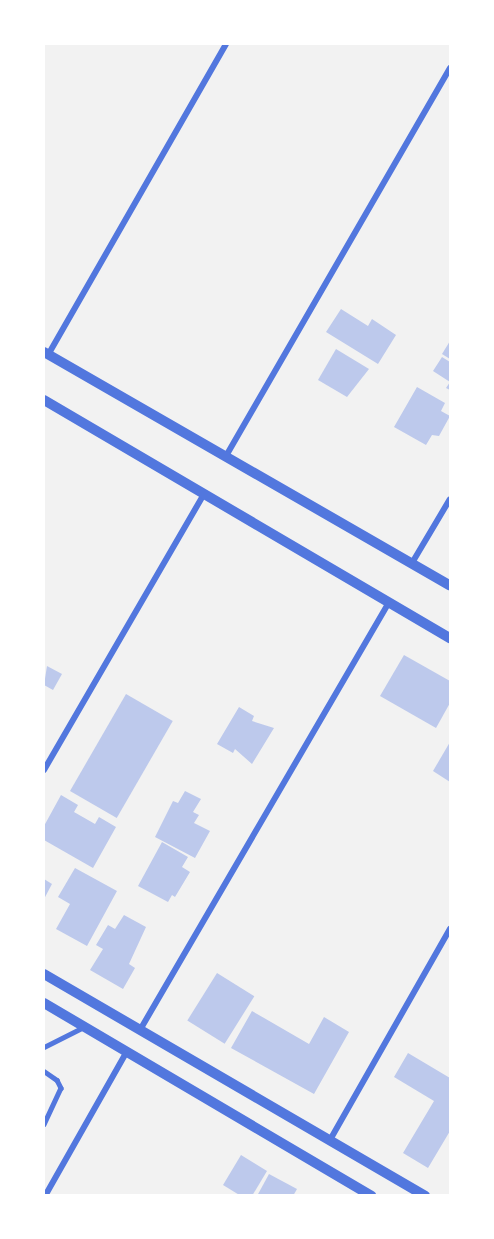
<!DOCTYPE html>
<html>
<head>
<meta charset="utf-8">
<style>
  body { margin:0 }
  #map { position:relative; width:494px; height:1239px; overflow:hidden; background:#f2f2f2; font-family:Commissioner,sans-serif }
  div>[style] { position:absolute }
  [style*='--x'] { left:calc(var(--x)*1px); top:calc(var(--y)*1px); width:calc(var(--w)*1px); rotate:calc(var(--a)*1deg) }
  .building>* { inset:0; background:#bdc9ec; transform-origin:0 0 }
  .service>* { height:4.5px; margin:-2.25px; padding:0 2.25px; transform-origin:2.25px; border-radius:2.25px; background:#5277de }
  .minor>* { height:6px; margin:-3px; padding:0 3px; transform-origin:3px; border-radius:3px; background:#5277de }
  .tertiary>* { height:10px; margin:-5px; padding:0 5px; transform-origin:5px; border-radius:5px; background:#5277de }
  span { translate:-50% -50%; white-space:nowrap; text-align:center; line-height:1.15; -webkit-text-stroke:4.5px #fff; paint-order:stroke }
  .frame { position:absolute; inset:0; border:45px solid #fff; pointer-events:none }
</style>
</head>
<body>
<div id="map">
  <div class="building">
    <div style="clip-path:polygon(341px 309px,368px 326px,372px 319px,396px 335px,378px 364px,326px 332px)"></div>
    <div style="clip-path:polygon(450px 341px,450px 359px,442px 354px)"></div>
    <div style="clip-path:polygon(336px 349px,369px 369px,347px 397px,318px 380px)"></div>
    <div style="clip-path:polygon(442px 357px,450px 362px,450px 390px,446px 388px,450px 382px,433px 371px)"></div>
    <div style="clip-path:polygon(417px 387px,445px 403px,441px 411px,450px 416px,439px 436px,432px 435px,426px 445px,394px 427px)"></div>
    <div style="clip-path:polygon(404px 655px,450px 681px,450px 703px,436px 728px,380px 696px)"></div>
    <div style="clip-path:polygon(47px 666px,62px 674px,53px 690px,44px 685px)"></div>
    <div style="left:126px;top:694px;width:54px;height:112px;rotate:30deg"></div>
    <div style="clip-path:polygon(239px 707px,254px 716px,252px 721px,274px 728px,252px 764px,235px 749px,233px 753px,217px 744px)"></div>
    <div style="clip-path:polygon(450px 742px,450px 782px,433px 771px)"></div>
    <div style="clip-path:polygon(185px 791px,201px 799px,193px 812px,199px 815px,194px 823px,210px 831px,195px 858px,155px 837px,173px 801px,178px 803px)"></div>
    <div style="clip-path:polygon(61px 795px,78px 805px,74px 812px,95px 824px,99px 817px,116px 827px,93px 868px,44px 840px,44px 826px)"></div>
    <div style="clip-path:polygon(162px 842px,188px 857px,182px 867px,190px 872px,175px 897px,172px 895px,168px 902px,138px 886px)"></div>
    <div style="clip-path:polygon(75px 868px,117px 891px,87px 946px,56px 929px,70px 904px,58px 897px)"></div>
    <div style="clip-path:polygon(44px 879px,52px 884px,44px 899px)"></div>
    <div style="clip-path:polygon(124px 915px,146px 927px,129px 964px,135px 968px,123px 989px,90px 970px,103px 949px,96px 945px,108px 925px,115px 929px)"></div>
    <div style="left:217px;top:973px;width:44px;height:56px;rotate:32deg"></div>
    <div style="clip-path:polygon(252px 1011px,309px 1044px,324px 1017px,349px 1032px,314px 1094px,231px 1048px)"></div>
    <div style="clip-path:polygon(408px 1053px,450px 1078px,450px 1131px,428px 1168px,403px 1153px,434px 1101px,394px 1077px)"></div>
    <div style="clip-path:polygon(241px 1155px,267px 1171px,252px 1196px,241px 1196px,223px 1185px)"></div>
    <div style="clip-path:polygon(269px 1174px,297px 1189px,293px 1196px,257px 1196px)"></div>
  </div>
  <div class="service">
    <div style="--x:44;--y:1047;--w:45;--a:-26.6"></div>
    <div style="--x:44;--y:1071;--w:16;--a:35"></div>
    <div style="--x:57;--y:1080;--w:9;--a:63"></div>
    <div style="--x:61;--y:1088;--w:40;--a:115"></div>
  </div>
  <div class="minor">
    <div style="--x:48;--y:355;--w:358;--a:-60.2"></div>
    <div style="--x:226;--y:456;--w:448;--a:-60"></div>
    <div style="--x:412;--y:563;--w:74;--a:-59.3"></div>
    <div style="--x:44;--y:770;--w:319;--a:-59.9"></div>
    <div style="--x:140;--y:1030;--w:495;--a:-59.8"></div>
    <div style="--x:330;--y:1140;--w:243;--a:-60.4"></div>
    <div style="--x:45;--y:1196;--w:167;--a:-60.5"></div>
  </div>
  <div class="tertiary">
    <div style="--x:44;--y:352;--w:468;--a:29.9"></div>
    <div style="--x:44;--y:400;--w:471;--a:30.4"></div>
    <div style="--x:44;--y:974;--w:441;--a:30.2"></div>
    <div style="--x:44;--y:1003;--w:380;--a:30.5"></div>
  </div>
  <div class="frame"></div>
</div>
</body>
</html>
